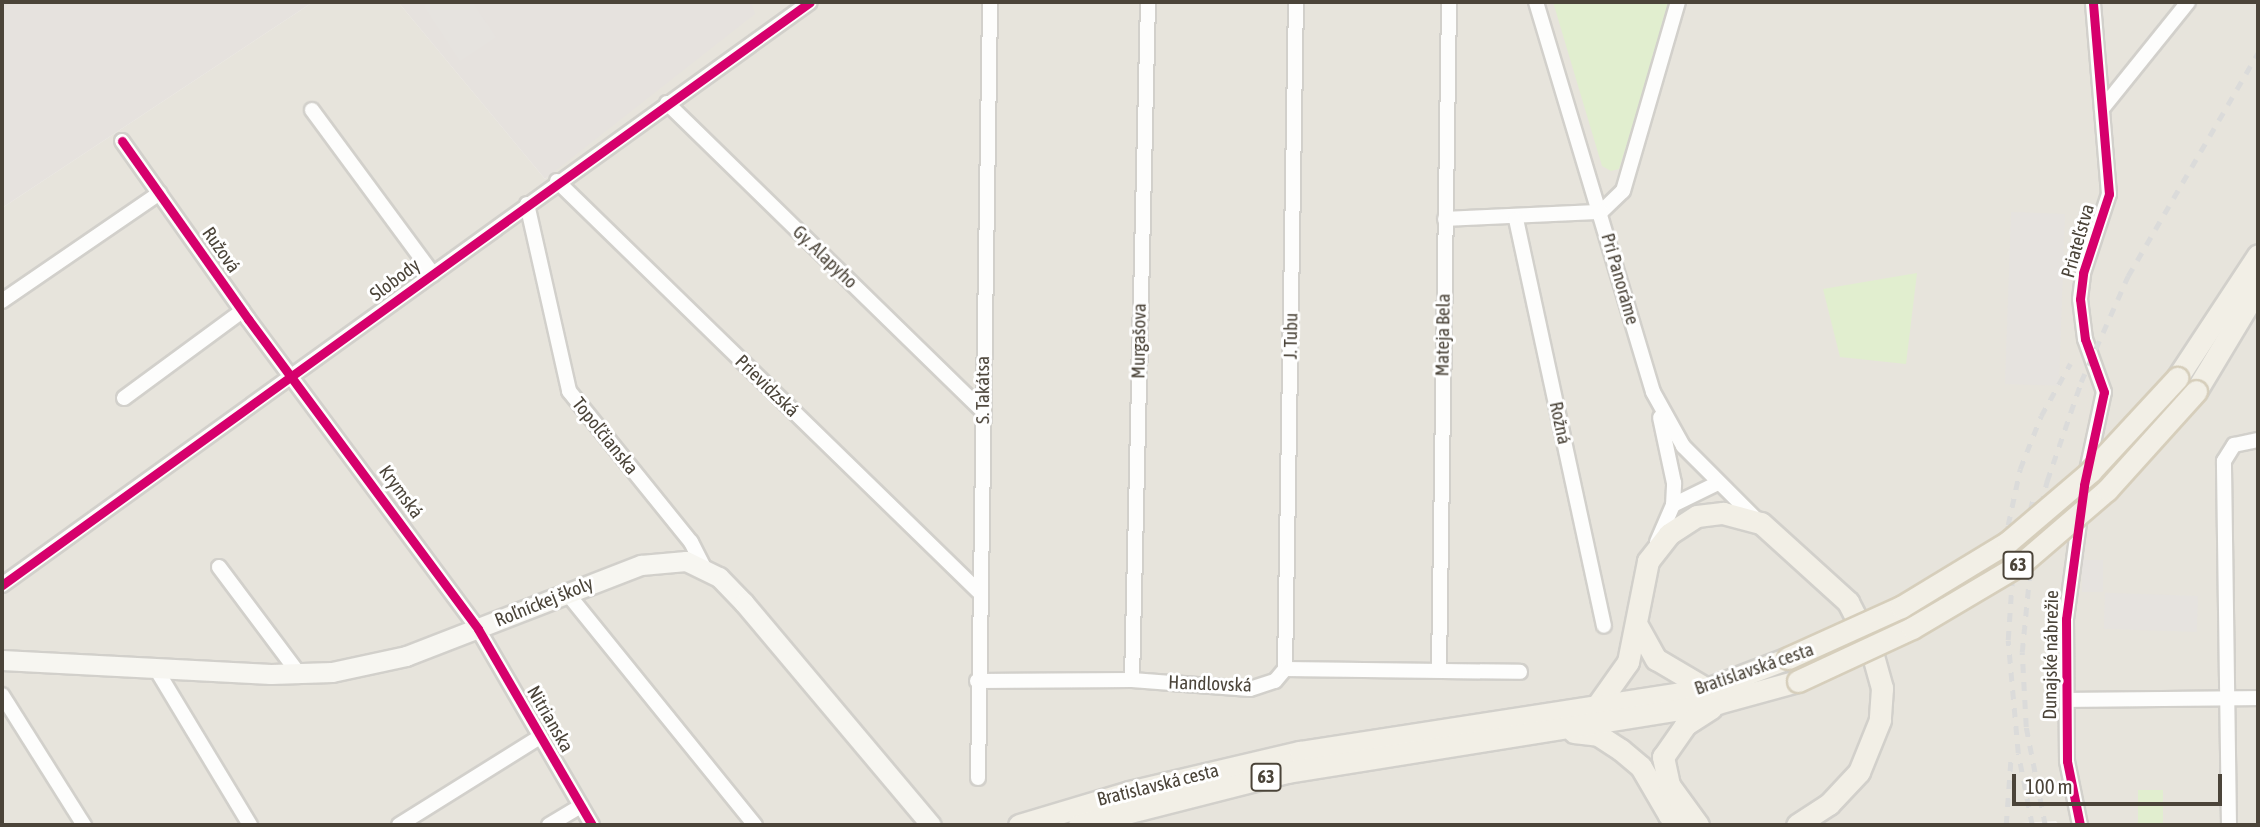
<!DOCTYPE html>
<html>
<head>
<meta charset="utf-8">
<style>
  body { margin:0 }
  #map { position:relative; width:2260px; height:827px; overflow:hidden; background:#f4f2ee; font-family:"Asap Condensed",sans-serif }
  div>[style] { position:absolute }
  [style*='--x'] { left:calc(var(--x)*1px); top:calc(var(--y)*1px); width:calc(var(--w)*1px); rotate:calc(var(--a)*1deg) }
  .residential>* { inset:0; background:#e7e4dc }
  .industrial>* { inset:0; background:#e6e2de }
  .green>* { inset:0; background:#e1eecf; transform-origin:0 0 }
  .parking>* { inset:0; background:#e6e3df; transform-origin:0 0 }
  .roads { filter:drop-shadow(2px 0 #d2d0cb) drop-shadow(-2px 0 #d2d0cb) drop-shadow(0 2px #d2d0cb) drop-shadow(0 -2px #d2d0cb) }
  .minor>* { height:14px; margin:-7px; padding:0 7px; transform-origin:7px; border-radius:7px; background:#fdfdfc }
  .secondary>* { height:19px; margin:-9.5px; padding:0 9.5px; transform-origin:9.5px; border-radius:9.5px; background:#f7f6f1 }
  .primary>* { height:21px; margin:-10.5px; padding:0 10.5px; transform-origin:10.5px; border-radius:10.5px; background:#f2efe6 }
  .rail>* { height:4.5px; margin-top:-2.25px; transform-origin:0; background:repeating-linear-gradient(90deg,#dbdbda 0 9px,transparent 0 18px) }
  .bridges { filter:drop-shadow(2px 0 #d6cebb) drop-shadow(-2px 0 #d6cebb) drop-shadow(0 2px #d6cebb) drop-shadow(0 -2px #d6cebb) }
  .primary-bridge>* { height:21px; margin:-10.5px; padding:0 10.5px; transform-origin:10.5px; border-radius:10.5px; background:#f2efe6 }
  .cycleway>* { height:9px; margin:-4.5px; padding:0 4.5px; transform-origin:4.5px; border-radius:4.5px; background:#d6006c }
  span { translate:-50% -50%; white-space:nowrap; text-align:center; line-height:1.15; -webkit-text-stroke:6px #fff; paint-order:stroke }
  .shield-label span { padding:2px 5px; background:#fff; border:2px solid; border-radius:5px; -webkit-text-stroke-width:0 }
  .shield-label { font-size:18px; color:#4b4439; font-weight:700 }
  .street-label { font-size:19px; color:#4b4439 }
  .frame { position:absolute; inset:0; border:4px solid #4b4439; pointer-events:none }
  .scale { position:absolute; left:2012px; top:774px; width:210px; height:32px; box-sizing:border-box; border:4px solid #4b4439; border-top:0; padding-left:9px; font-size:21px; line-height:24px; white-space:nowrap; color:#4b4439; -webkit-text-stroke:5px #fff; paint-order:stroke }
</style>
</head>
<body>
<div id="map">
  <div class="residential">
    <div style="clip-path:polygon(313px 2px,398px 2px,545px 179px,751px 2px,2258px 2px,2258px 825px,2059px 825px,2056px 821px,1986px 825px,2px 825px,2px 208px)"></div>
  </div>
  <div class="industrial">
    <div style="clip-path:polygon(2px 2px,313px 2px,2px 208px)"></div>
    <div style="clip-path:polygon(398px 2px,751px 2px,755px 14px,545px 179px)"></div>
  </div>
  <div class="green">
    <div style="clip-path:polygon(1553px 2px,1671px 2px,1619px 169px,1611px 171px,1602px 166px)"></div>
    <div style="clip-path:polygon(1917px 273px,1906px 364px,1840px 357px,1823px 289px)"></div>
    <div style="left:2138px;top:790px;width:25px;height:35px"></div>
  </div>
  <div class="parking">
    <div style="clip-path:polygon(430px 2px,472px 2px,496px 37px,460px 61px,424px 6px)"></div>
    <div style="left:2011px;top:212px;width:54px;height:172px;rotate:2deg"></div>
    <div style="left:2082px;top:560px;width:21px;height:32px"></div>
    <div style="left:2198px;top:596px;width:36px;height:93px;rotate:92deg"></div>
  </div>
  <div class="roads">
    <div class="minor">
      <div style="--x:1536;--y:2;--w:407;--a:73.3"></div>
      <div style="--x:1653;--y:392;--w:62;--a:60.9"></div>
      <div style="--x:1683;--y:446;--w:103;--a:45"></div>
      <div style="--x:667;--y:103;--w:440;--a:44.3"></div>
      <div style="--x:2102;--y:109;--w:137;--a:-51.2"></div>
      <div style="--x:312;--y:110;--w:204;--a:53.6"></div>
      <div style="--x:122;--y:141;--w:218;--a:54.7"></div>
      <div style="--x:248;--y:319;--w:386;--a:53.4"></div>
      <div style="--x:478;--y:629;--w:227;--a:59.8"></div>
      <div style="--x:557;--y:181;--w:588;--a:44.24"></div>
      <div style="--x:527;--y:204;--w:192;--a:77.3"></div>
      <div style="--x:569;--y:391;--w:194;--a:51.1"></div>
      <div style="--x:691;--y:542;--w:28;--a:63"></div>
      <div style="--x:1601;--y:212;--w:30;--a:-44"></div>
      <div style="--x:1623;--y:191;--w:197;--a:-73.8"></div>
      <div style="--x:1445;--y:219;--w:156;--a:-2.6"></div>
      <div style="--x:1516;--y:219;--w:416;--a:77.8"></div>
      <div style="--x:2;--y:301;--w:191;--a:-34.4"></div>
      <div style="--x:124;--y:398;--w:147;--a:-36.4"></div>
      <div style="--x:1673;--y:505;--w:50;--a:-26.1"></div>
      <div style="--x:1657;--y:542;--w:40;--a:-66.6"></div>
      <div style="--x:1673;--y:505;--w:22;--a:-87"></div>
      <div style="--x:1674;--y:483;--w:67;--a:-102"></div>
      <div style="--x:219;--y:567;--w:134;--a:53.2"></div>
      <div style="--x:2;--y:585;--w:996;--a:-35.81"></div>
      <div style="--x:567;--y:593;--w:299;--a:51"></div>
      <div style="--x:156;--y:669;--w:182;--a:58.9"></div>
      <div style="--x:1285;--y:669;--w:667;--a:-89.06"></div>
      <div style="--x:1439;--y:669;--w:667;--a:-89.14"></div>
      <div style="--x:1132;--y:680;--w:678;--a:-88.65"></div>
      <div style="--x:977;--y:681;--w:155;--a:-0.4"></div>
      <div style="--x:1132;--y:680;--w:118;--a:4.4"></div>
      <div style="--x:1250;--y:689;--w:26;--a:-18"></div>
      <div style="--x:1275;--y:681;--w:16;--a:-50"></div>
      <div style="--x:1285;--y:669;--w:235;--a:0.7"></div>
      <div style="--x:2;--y:695;--w:154;--a:57.8"></div>
      <div style="--x:2068;--y:700;--w:190;--a:-0.6"></div>
      <div style="--x:978;--y:778;--w:776;--a:-89.11"></div>
      <div style="--x:399;--y:825;--w:166;--a:-32"></div>
      <div style="--x:549;--y:825;--w:37;--a:-31"></div>
      <div style="--x:2080;--y:825;--w:65;--a:-101.5"></div>
      <div style="--x:2067;--y:761;--w:142;--a:-90.4"></div>
      <div style="--x:2066;--y:619;--w:135;--a:-82.3"></div>
      <div style="--x:2084;--y:485;--w:95;--a:-77.9"></div>
      <div style="--x:2104;--y:392;--w:56;--a:-109.7"></div>
      <div style="--x:2085;--y:339;--w:40;--a:-97.1"></div>
      <div style="--x:2080;--y:299;--w:26;--a:-83"></div>
      <div style="--x:2083;--y:273;--w:83;--a:-71.8"></div>
      <div style="--x:2109;--y:194;--w:193;--a:-94.8"></div>
      <div style="--x:2229;--y:825;--w:364;--a:-90.8"></div>
      <div style="--x:2224;--y:461;--w:19;--a:-58"></div>
      <div style="--x:2234;--y:445;--w:25;--a:-12"></div>
    </div>
    <div class="secondary">
      <div style="--x:2;--y:660;--w:269;--a:3"></div>
      <div style="--x:271;--y:674;--w:61;--a:-1.9"></div>
      <div style="--x:332;--y:672;--w:76;--a:-12.2"></div>
      <div style="--x:406;--y:656;--w:252;--a:-21.2"></div>
      <div style="--x:641;--y:565;--w:45;--a:-5.1"></div>
      <div style="--x:686;--y:561;--w:37;--a:26"></div>
      <div style="--x:719;--y:577;--w:36;--a:46"></div>
      <div style="--x:744;--y:603;--w:290;--a:49.9"></div>
    </div>
    <div class="primary">
      <div style="--x:2177;--y:378;--w:147;--a:-56.6"></div>
      <div style="--x:2196;--y:391;--w:120;--a:-59"></div>
      <div style="--x:1638;--y:627;--w:37;--a:61"></div>
      <div style="--x:1656;--y:659;--w:59;--a:30.5"></div>
      <div style="--x:1596;--y:707;--w:55;--a:-54.6"></div>
      <div style="--x:1628;--y:662;--w:103;--a:-78.8"></div>
      <div style="--x:1648;--y:561;--w:34;--a:-52"></div>
      <div style="--x:1669;--y:534;--w:33;--a:-33"></div>
      <div style="--x:1697;--y:516;--w:26;--a:-7"></div>
      <div style="--x:1723;--y:513;--w:39;--a:15"></div>
      <div style="--x:1761;--y:523;--w:118;--a:42.2"></div>
      <div style="--x:1848;--y:602;--w:48;--a:62.9"></div>
      <div style="--x:1870;--y:645;--w:45;--a:74.4"></div>
      <div style="--x:1882;--y:688;--w:32;--a:94"></div>
      <div style="--x:1880;--y:720;--w:56;--a:112"></div>
      <div style="--x:1859;--y:772;--w:44;--a:133.2"></div>
      <div style="--x:1829;--y:804;--w:38;--a:147"></div>
      <div style="--x:1574;--y:732;--w:24;--a:7"></div>
      <div style="--x:1598;--y:735;--w:27;--a:33"></div>
      <div style="--x:1621;--y:750;--w:26;--a:40"></div>
      <div style="--x:1641;--y:767;--w:56;--a:59.7"></div>
      <div style="--x:1669;--y:815;--w:29;--a:20"></div>
      <div style="--x:1019;--y:825;--w:115;--a:-16.7"></div>
      <div style="--x:1129;--y:792;--w:176;--a:-13.2"></div>
      <div style="--x:1300;--y:752;--w:412;--a:-8.8"></div>
      <div style="--x:1707;--y:689;--w:87;--a:-20.9"></div>
      <div style="--x:1079;--y:825;--w:215;--a:-14.3"></div>
      <div style="--x:1287;--y:772;--w:436;--a:-9.1"></div>
      <div style="--x:1717;--y:703;--w:84;--a:-15.2"></div>
      <div style="--x:1698;--y:825;--w:49;--a:-125.9"></div>
      <div style="--x:1669;--y:785;--w:29;--a:-102"></div>
      <div style="--x:1663;--y:757;--w:39;--a:-55"></div>
      <div style="--x:1685;--y:725;--w:31;--a:-33"></div>
    </div>
  </div>
  <div class="rail">
    <div style="--x:2003;--y:589;--w:64;--a:-85.5"></div>
    <div style="--x:2008;--y:525;--w:57;--a:-77.9"></div>
    <div style="--x:2020;--y:469;--w:57;--a:-68.4"></div>
    <div style="--x:2041;--y:416;--w:60;--a:-60.9"></div>
    <div style="--x:2006;--y:825;--w:70;--a:-85.9"></div>
    <div style="--x:2032;--y:825;--w:73;--a:-101"></div>
    <div style="--x:2018;--y:753;--w:113;--a:-95.1"></div>
    <div style="--x:2008;--y:640;--w:60;--a:-86.2"></div>
    <div style="--x:2012;--y:580;--w:88;--a:-75.5"></div>
    <div style="--x:2045;--y:825;--w:100;--a:-101"></div>
    <div style="--x:2026;--y:727;--w:75;--a:-93.1"></div>
    <div style="--x:2022;--y:652;--w:113;--a:-84.4"></div>
    <div style="--x:2033;--y:540;--w:61;--a:-76.7"></div>
    <div style="--x:2047;--y:481;--w:105;--a:-71"></div>
    <div style="--x:2081;--y:382;--w:116;--a:-66.1"></div>
    <div style="--x:2128;--y:276;--w:258;--a:-59.8"></div>
  </div>
  <div class="bridges">
    <div class="primary-bridge">
      <div style="--x:1788;--y:658;--w:124;--a:-24.3"></div>
      <div style="--x:1901;--y:607;--w:125;--a:-31.3"></div>
      <div style="--x:2008;--y:542;--w:109;--a:-40.5"></div>
      <div style="--x:2091;--y:471;--w:127;--a:-47.2"></div>
      <div style="--x:1798;--y:681;--w:126;--a:-24.9"></div>
      <div style="--x:1912;--y:628;--w:128;--a:-30.6"></div>
      <div style="--x:2022;--y:563;--w:112;--a:-40.7"></div>
      <div style="--x:2107;--y:490;--w:133;--a:-48"></div>
    </div>
  </div>
  <div class="cycleway">
    <div style="--x:122;--y:141;--w:218;--a:54.7"></div>
    <div style="--x:248;--y:319;--w:386;--a:53.4"></div>
    <div style="--x:478;--y:629;--w:227;--a:59.8"></div>
    <div style="--x:2;--y:585;--w:996;--a:-35.81"></div>
    <div style="--x:2080;--y:825;--w:65;--a:-101.5"></div>
    <div style="--x:2067;--y:761;--w:142;--a:-90.4"></div>
    <div style="--x:2066;--y:619;--w:135;--a:-82.3"></div>
    <div style="--x:2084;--y:485;--w:95;--a:-77.9"></div>
    <div style="--x:2104;--y:392;--w:56;--a:-109.7"></div>
    <div style="--x:2085;--y:339;--w:40;--a:-97.1"></div>
    <div style="--x:2080;--y:299;--w:26;--a:-83"></div>
    <div style="--x:2083;--y:273;--w:83;--a:-71.8"></div>
    <div style="--x:2109;--y:194;--w:193;--a:-94.8"></div>
  </div>
  <div class="shield-label">
    <span style="left:2018px;top:565px">63</span>
    <span style="left:1266px;top:777px">63</span>
  </div>
  <div class="street-label">
    <span style="left:2078px;top:241px;rotate:-74deg">Priateľstva</span>
    <span style="left:221px;top:250px;rotate:55deg">Ružová</span>
    <span style="left:825px;top:257px;rotate:44deg">Gy. Alapyho</span>
    <span style="left:1620px;top:279px;rotate:74deg">Pri Panoráme</span>
    <span style="left:395px;top:280px;rotate:-37deg">Slobody</span>
    <span style="left:1443px;top:335px;rotate:-89deg">Mateja Bela</span>
    <span style="left:1291px;top:336px;rotate:-89deg">J. Tubu</span>
    <span style="left:1139px;top:341px;rotate:-89deg">Murgašova</span>
    <span style="left:767px;top:386px;rotate:44deg">Prievidzská</span>
    <span style="left:983px;top:390px;rotate:-90deg">S. Takátsa</span>
    <span style="left:1560px;top:423px;rotate:78deg">Rožná</span>
    <span style="left:605px;top:436px;rotate:51deg">Topoľčianska</span>
    <span style="left:401px;top:492px;rotate:54deg">Krymská</span>
    <span style="left:544px;top:602px;rotate:-22deg">Roľníckej školy</span>
    <span style="left:2051px;top:655px;rotate:-89deg">Dunajské nábrežie</span>
    <span style="left:1754px;top:669px;rotate:-19deg">Bratislavská cesta</span>
    <span style="left:1210px;top:684px;rotate:2deg">Handlovská</span>
    <span style="left:550px;top:719px;rotate:60deg">Nitrianska</span>
    <span style="left:1158px;top:785px;rotate:-14deg">Bratislavská cesta</span>
  </div>
  <div class="frame"></div>
  <div class="scale">100 m</div>
</div>
</body>
</html>
